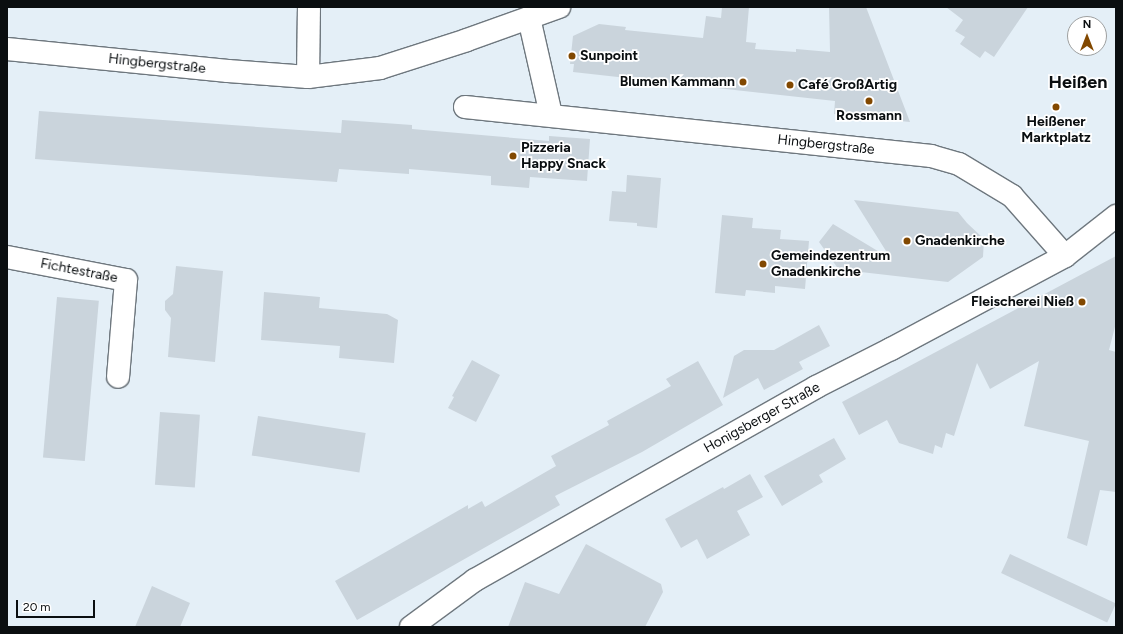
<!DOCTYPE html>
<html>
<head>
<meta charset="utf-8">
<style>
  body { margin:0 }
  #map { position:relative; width:1123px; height:634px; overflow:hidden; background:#e4eff7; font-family:Figtree,sans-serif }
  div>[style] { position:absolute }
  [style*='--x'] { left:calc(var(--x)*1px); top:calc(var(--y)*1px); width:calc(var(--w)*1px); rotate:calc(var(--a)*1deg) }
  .building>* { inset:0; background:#cad4dc; transform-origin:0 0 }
  .roads { filter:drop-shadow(1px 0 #6e777e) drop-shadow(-1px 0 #6e777e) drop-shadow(0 1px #6e777e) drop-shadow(0 -1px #6e777e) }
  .minor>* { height:22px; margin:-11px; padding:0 11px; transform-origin:11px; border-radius:11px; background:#fff }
  .tertiary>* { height:22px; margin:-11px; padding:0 11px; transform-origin:11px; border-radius:11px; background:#fff }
  .dots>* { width:11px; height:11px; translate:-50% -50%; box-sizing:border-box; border:2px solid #fff; border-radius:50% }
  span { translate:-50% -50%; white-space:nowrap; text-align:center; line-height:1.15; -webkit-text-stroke:3.5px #fff; paint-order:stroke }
  .poi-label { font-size:14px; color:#0a0e10; font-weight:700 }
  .left { translate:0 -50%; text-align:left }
  .right { translate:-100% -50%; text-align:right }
  .street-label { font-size:14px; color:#0a0e10 }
  .district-label { font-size:18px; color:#0a0e10; font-weight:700 }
  .frame { position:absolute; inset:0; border:8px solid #0a0e10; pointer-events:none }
  .north { position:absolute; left:1067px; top:16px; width:40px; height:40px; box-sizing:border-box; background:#fff; border:1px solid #9d9f9f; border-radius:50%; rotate:0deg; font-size:11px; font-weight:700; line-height:16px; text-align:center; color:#0a0e10 }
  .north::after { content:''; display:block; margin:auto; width:14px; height:18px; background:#824800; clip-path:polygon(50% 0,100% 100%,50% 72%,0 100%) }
  .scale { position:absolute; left:16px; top:600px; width:79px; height:18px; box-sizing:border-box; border:2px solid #0a0e10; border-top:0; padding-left:5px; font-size:12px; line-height:14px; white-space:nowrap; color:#0a0e10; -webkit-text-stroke:3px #fff; paint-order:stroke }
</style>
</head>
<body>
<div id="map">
  <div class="building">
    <div style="clip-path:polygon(722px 7px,749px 7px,746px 42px,756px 43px,755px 49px,796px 52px,796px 49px,830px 52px,829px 7px,866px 7px,910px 122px,834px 114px,835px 101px,573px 72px,574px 64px,570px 64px,573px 36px,599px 24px,626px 27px,625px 30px,703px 38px,706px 16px,721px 18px)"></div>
    <div style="clip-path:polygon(946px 7px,1028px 7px,994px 57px,985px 51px,980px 58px,960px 44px,965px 37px,955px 31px,963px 20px)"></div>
    <div style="clip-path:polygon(39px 111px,341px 133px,342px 120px,412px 125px,412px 129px,549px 141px,549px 136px,590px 139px,587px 181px,530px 177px,529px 188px,491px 185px,491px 176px,409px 169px,409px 174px,339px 169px,337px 182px,35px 159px)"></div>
    <div style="clip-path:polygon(627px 175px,661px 178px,657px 228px,637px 226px,637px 223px,609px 221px,612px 191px,626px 192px)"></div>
    <div style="clip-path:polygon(854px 200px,958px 212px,967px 223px,984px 239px,983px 257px,948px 282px,852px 271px,850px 269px,842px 274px,819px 242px,833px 224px,891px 259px)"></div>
    <div style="clip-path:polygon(722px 215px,753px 218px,752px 228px,781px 230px,780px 239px,809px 241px,805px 289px,775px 286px,775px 293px,746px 290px,745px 296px,715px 293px)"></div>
    <div style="clip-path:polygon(1116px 256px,1116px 323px,1109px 350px,1116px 352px,1116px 492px,1100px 490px,1087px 546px,1067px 538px,1089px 441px,1024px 426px,1039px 361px,990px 389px,977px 363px,954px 436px,946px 433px,942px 448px,935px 445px,933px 454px,899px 443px,887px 420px,859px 435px,842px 402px)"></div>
    <div style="clip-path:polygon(176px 266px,223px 271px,215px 362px,168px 357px,171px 318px,165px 310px,165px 301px,173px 294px)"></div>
    <div style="clip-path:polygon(264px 292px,320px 297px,319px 308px,387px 314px,398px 320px,394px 363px,339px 358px,340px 346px,261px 340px)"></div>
    <div style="left:57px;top:297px;width:42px;height:161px;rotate:5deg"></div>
    <div style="clip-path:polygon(819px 325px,830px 346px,799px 362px,803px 369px,764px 390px,758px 378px,723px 398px,734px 356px,744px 350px,774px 350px)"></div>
    <div style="clip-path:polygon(472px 360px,500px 375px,476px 422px,448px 408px,454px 397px,452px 396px)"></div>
    <div style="clip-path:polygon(698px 361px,723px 405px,642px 452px,555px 496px,560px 505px,357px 620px,335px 581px,468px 505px,468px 509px,482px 501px,485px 507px,556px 466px,551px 456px,609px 425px,607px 421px,671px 386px,666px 379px)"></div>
    <div style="left:160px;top:412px;width:40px;height:73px;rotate:4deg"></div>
    <div style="left:258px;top:416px;width:109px;height:40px;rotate:9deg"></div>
    <div style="clip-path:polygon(834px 438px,846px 459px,819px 475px,823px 482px,782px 506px,764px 476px)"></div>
    <div style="clip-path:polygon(750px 474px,763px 497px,737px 511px,750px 535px,707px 559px,697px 539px,681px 548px,665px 519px,723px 487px,724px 489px)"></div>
    <div style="clip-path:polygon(586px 544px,661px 584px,663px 592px,645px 627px,508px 627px,525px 582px,559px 594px)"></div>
    <div style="left:1010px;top:554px;width:117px;height:21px;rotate:25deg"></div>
    <div style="clip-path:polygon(152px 586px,190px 603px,180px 627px,135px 627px)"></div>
  </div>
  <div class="roads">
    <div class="minor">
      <div style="--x:529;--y:18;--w:99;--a:77.2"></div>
      <div style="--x:308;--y:77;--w:70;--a:-89.2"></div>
      <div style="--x:465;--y:107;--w:469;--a:6"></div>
      <div style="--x:931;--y:156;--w:29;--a:16"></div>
      <div style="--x:959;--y:164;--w:62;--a:31.1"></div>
      <div style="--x:1012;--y:196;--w:80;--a:48.5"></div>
      <div style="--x:7;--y:257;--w:121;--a:10.9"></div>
      <div style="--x:126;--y:280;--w:97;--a:94.7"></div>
      <div style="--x:411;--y:627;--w:79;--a:-36.3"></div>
      <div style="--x:475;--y:580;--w:392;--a:-29.5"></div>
      <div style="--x:816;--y:387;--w:84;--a:-26.9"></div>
      <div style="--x:891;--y:349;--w:197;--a:-28.1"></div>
      <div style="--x:1065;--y:256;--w:65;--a:-38.1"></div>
    </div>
    <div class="tertiary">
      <div style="--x:7;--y:49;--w:222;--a:5.7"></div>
      <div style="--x:228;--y:71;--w:80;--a:4.3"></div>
      <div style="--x:308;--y:77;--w:73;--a:-7.1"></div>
      <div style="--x:380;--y:68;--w:91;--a:-17.8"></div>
      <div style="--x:467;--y:40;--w:98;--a:-19.7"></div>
    </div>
  </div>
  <div class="dots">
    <div style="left:572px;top:56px;background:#824800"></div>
    <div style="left:743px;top:82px;background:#824800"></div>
    <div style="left:790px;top:85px;background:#824800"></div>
    <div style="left:869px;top:101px;background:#824800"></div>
    <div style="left:1056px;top:107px;background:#824800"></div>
    <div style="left:513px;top:156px;background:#824800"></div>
    <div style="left:907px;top:241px;background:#824800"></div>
    <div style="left:763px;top:264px;background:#824800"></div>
    <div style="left:1082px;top:302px;background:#824800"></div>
  </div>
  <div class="poi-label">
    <span class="left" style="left:580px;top:56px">Sunpoint</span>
    <span class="right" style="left:735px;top:82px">Blumen Kammann</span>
    <span class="left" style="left:798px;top:85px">Café GroßArtig</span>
    <span style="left:869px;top:116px">Rossmann</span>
    <span style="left:1056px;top:130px">Heißener<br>Marktplatz</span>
    <span class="left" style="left:521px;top:156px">Pizzeria<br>Happy Snack</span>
    <span class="left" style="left:915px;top:241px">Gnadenkirche</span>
    <span class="left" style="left:771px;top:264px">Gemeindezentrum<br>Gnadenkirche</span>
    <span class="right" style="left:1074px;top:302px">Fleischerei Nieß</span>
  </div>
  <div class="street-label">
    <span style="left:157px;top:64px;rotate:6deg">Hingbergstraße</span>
    <span style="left:826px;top:145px;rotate:6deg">Hingbergstraße</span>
    <span style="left:79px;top:271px;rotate:11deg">Fichtestraße</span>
    <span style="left:762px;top:418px;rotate:-29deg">Honigsberger Straße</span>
  </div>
  <div class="district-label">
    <span style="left:1078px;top:82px">Heißen</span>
  </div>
  <div class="frame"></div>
  <div class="north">N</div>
  <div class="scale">20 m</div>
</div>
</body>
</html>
